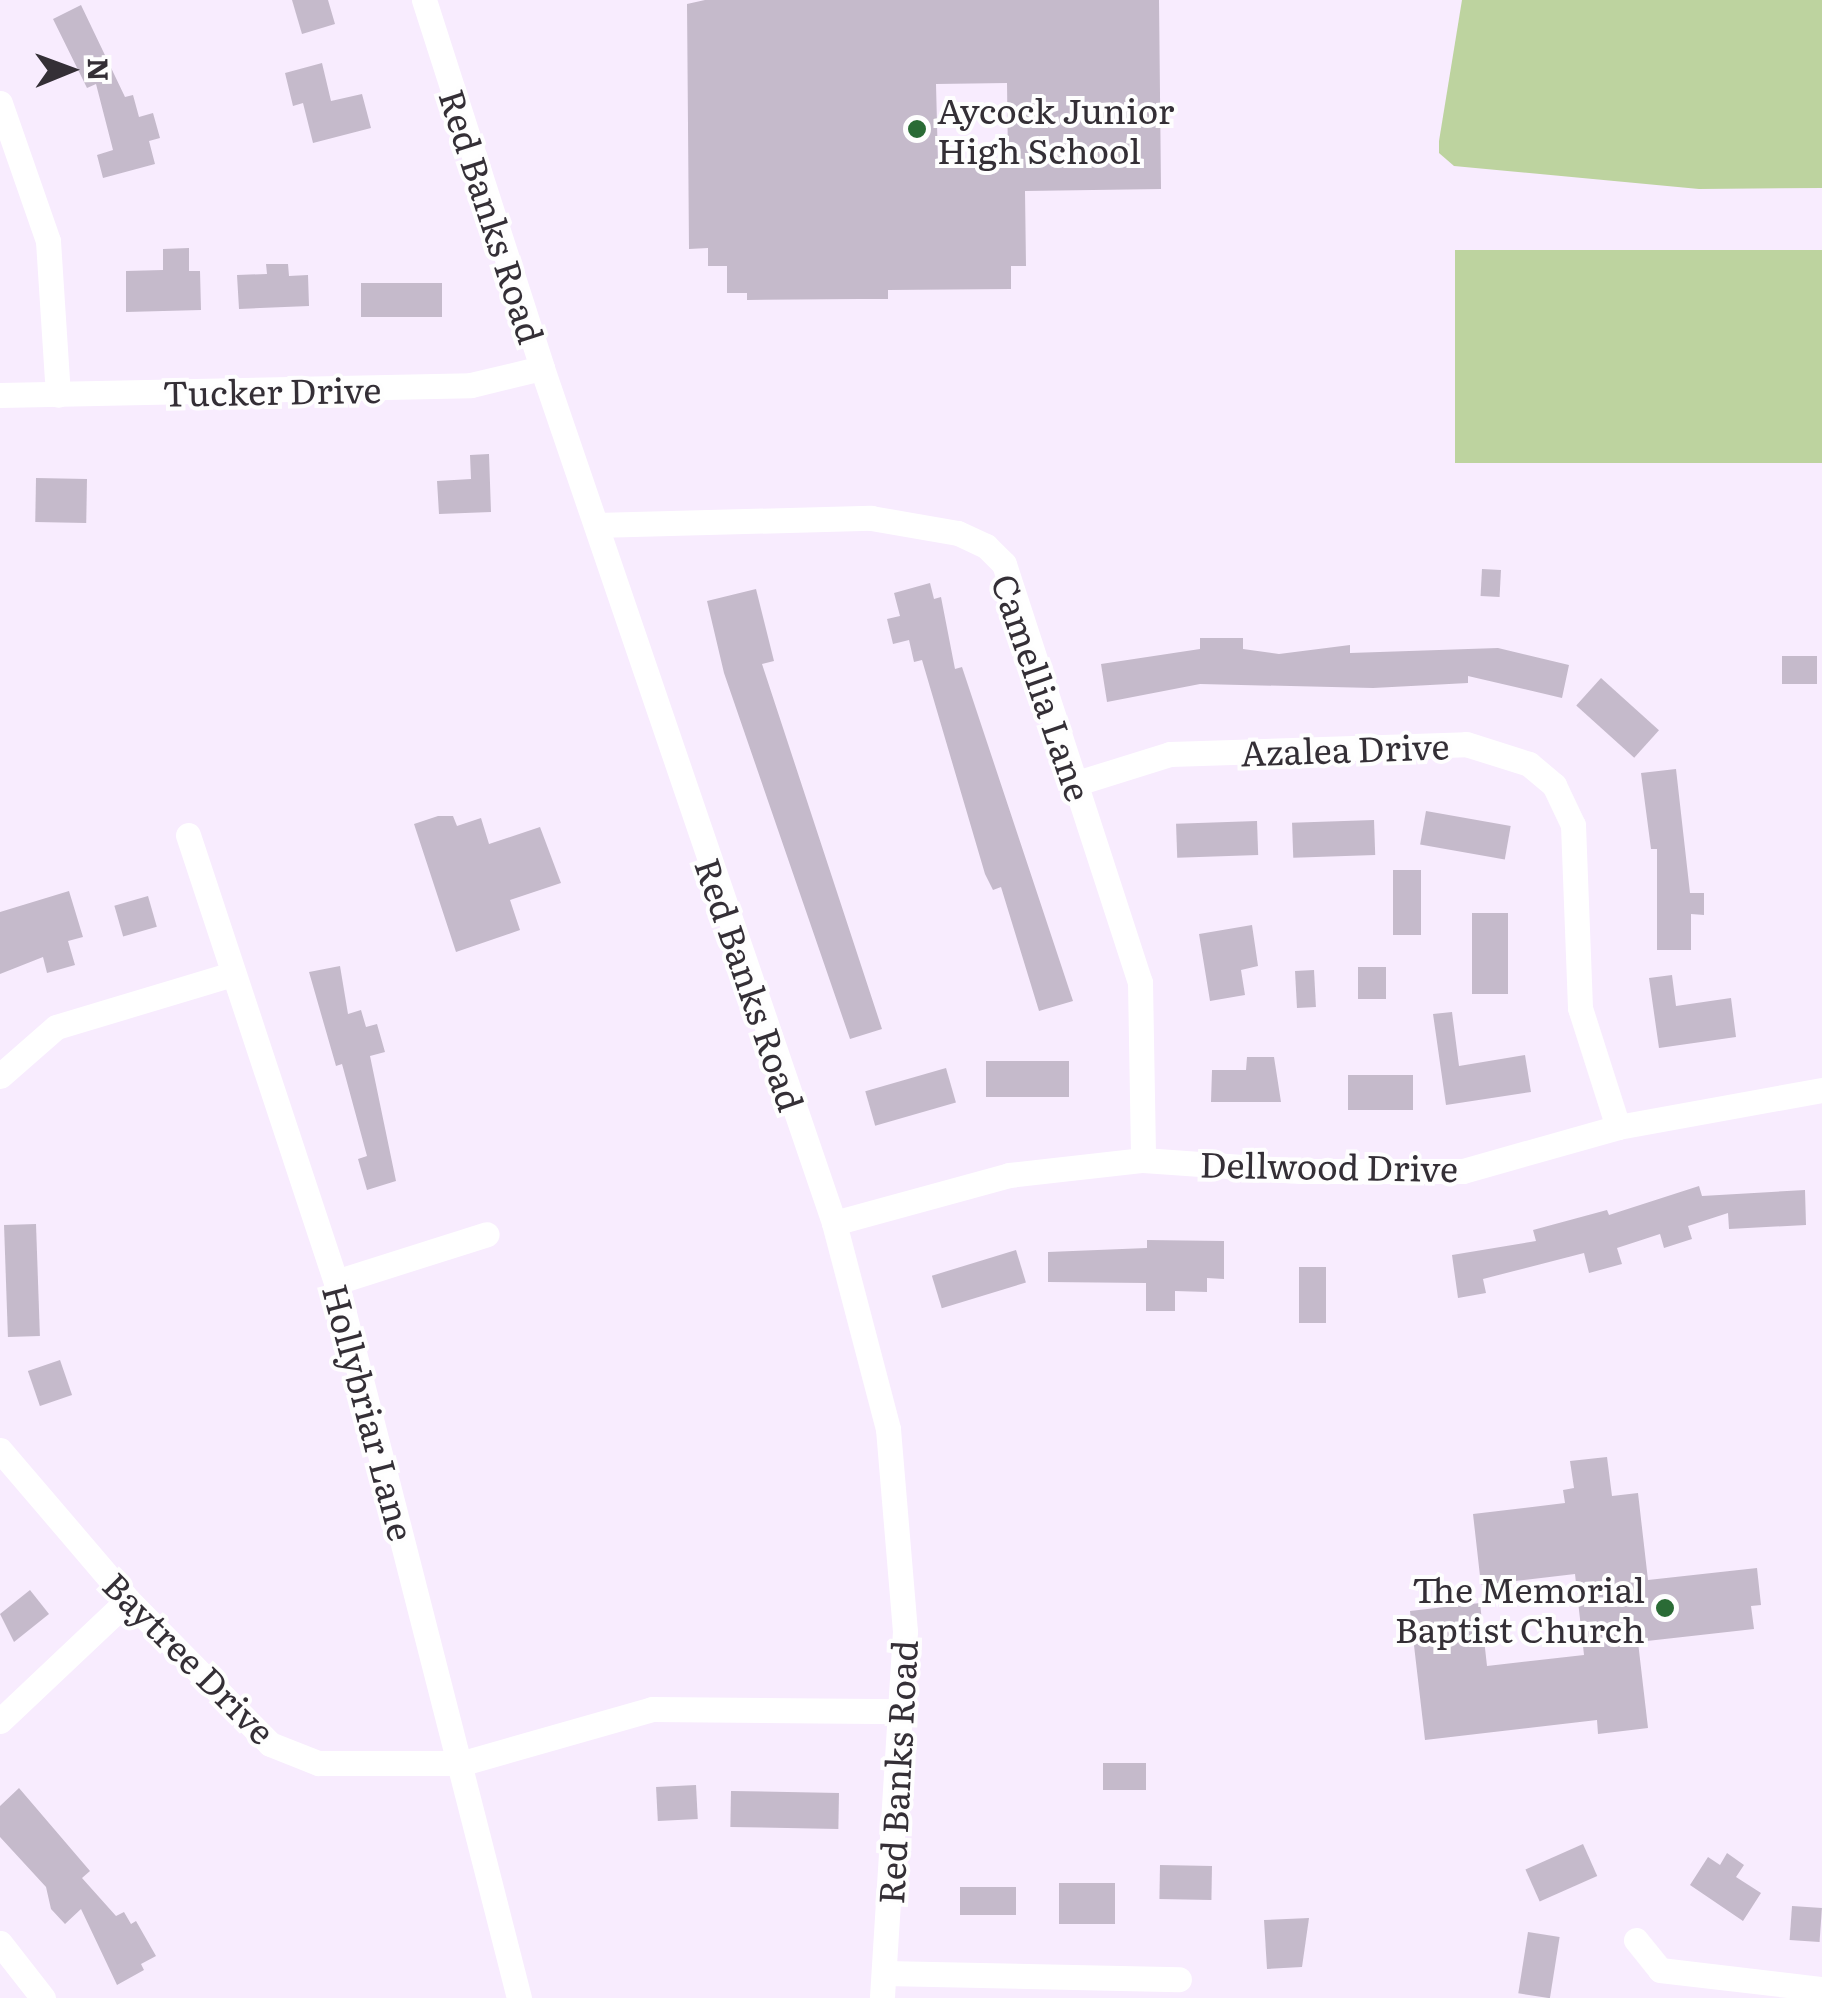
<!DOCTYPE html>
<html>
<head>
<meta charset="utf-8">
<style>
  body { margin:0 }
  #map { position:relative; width:1822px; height:1998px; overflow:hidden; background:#f8ecfe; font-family:Literata,serif }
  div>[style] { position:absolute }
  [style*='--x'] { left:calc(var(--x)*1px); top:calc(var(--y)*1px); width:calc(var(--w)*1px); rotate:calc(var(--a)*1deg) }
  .green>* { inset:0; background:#bdd39f; transform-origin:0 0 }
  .building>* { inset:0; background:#c5bacb; transform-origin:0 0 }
  .minor>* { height:25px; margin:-12.5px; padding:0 12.5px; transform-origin:12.5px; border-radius:12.5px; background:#fff }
  .dots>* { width:28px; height:28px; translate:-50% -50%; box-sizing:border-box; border:5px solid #fefefe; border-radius:50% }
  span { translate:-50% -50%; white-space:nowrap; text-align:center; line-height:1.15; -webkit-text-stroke:8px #fefefe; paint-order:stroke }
  .poi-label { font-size:35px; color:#342f36 }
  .left { translate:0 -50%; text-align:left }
  .right { translate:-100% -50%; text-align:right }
  .street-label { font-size:35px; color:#342f36 }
  .north { position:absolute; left:20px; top:20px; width:100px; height:100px; -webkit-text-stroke:8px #fefefe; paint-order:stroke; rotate:89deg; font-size:28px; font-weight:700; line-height:40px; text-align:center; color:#342f36 }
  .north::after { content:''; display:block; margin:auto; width:35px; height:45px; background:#342f36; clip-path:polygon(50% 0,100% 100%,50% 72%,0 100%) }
</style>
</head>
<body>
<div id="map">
  <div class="green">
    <div style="clip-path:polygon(1462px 0,1822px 0,1822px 188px,1699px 189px,1454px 166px,1439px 153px,1439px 141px)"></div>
    <div style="left:1822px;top:250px;width:213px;height:367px;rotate:90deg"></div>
  </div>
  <div class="building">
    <div style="clip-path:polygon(292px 0,328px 0,335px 24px,302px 34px)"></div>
    <div style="clip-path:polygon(evenodd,705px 0,1159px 0,1161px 189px,1025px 191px,1026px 266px,1011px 266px,1011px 289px,888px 290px,888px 299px,859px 299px,747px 300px,747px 293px,727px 293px,727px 266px,708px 266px,708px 248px,689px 249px,687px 4px,705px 0,1007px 83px,1008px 162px,938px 163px,936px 84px,1007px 83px)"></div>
    <div style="clip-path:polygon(81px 5px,125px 97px,133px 95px,139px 117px,153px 113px,160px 138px,149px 141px,155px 164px,103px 178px,97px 155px,113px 150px,96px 84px,87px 88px,53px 19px)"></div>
    <div style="clip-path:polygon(322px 63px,331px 101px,362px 94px,371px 128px,313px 143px,303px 103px,293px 106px,285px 73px)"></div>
    <div style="clip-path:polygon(189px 248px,189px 271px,200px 271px,201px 310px,126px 312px,126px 271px,163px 270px,163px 249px)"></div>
    <div style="clip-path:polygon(266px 264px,288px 264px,289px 276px,308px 275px,309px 306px,239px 309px,237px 275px,267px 274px)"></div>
    <div style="left:442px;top:283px;width:34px;height:81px;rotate:90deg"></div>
    <div style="clip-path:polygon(489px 454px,491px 512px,439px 514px,437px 481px,471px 479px,470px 455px)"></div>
    <div style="left:36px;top:478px;width:51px;height:44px;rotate:1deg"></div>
    <div style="left:1482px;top:569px;width:19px;height:27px;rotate:3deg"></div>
    <div style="clip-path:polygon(930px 583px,934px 599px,941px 597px,955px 669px,962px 667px,1073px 1001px,1039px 1011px,1001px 887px,993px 890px,985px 874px,922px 660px,914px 662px,909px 640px,893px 644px,887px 619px,900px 616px,894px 593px)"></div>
    <div style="clip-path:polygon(756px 589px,774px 661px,762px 664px,882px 1029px,850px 1039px,724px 673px,707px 601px)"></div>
    <div style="clip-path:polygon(1200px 638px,1243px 638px,1243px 649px,1279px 654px,1350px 645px,1350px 653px,1498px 648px,1569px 665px,1562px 698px,1468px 676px,1468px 683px,1373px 688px,1200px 684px,1107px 702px,1101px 664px,1200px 649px)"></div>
    <div style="left:1817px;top:656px;width:28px;height:35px;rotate:90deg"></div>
    <div style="left:1601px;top:678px;width:78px;height:37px;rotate:42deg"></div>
    <div style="clip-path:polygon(1676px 769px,1690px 893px,1704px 893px,1704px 915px,1691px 914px,1691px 950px,1657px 950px,1657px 849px,1651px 849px,1641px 773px)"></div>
    <div style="left:1426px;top:811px;width:86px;height:34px;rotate:10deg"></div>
    <div style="clip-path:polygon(438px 816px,453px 816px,457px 826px,481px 818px,489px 844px,540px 827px,561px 883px,510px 900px,520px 930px,456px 952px,414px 824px)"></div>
    <div style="left:1374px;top:820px;width:35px;height:82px;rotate:88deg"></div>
    <div style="left:1257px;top:821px;width:34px;height:81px;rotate:88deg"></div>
    <div style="left:1393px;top:870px;width:28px;height:65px"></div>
    <div style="clip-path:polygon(69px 891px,83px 937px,68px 941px,75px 965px,47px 973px,43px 957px,0 974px,0 912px)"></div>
    <div style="left:148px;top:896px;width:32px;height:35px;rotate:74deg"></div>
    <div style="left:1472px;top:913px;width:36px;height:81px"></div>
    <div style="clip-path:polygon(1252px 925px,1258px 966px,1241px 970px,1245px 995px,1210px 1001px,1199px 934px)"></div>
    <div style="clip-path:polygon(340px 966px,348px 1014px,361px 1010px,366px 1027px,377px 1024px,385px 1052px,370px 1056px,396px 1181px,367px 1190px,358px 1159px,367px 1156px,342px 1064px,336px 1066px,309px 972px)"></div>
    <div style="left:1358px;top:967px;width:28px;height:32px"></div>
    <div style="left:1314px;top:970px;width:37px;height:19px;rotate:87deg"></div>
    <div style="clip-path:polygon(1672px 975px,1676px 1006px,1731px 998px,1736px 1037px,1659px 1048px,1649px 978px)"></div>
    <div style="clip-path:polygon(1452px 1012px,1459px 1066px,1525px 1055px,1531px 1092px,1446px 1105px,1433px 1014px)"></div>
    <div style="clip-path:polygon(1247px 1057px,1274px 1057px,1281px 1102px,1211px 1102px,1212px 1070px,1246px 1070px)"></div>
    <div style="left:986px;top:1061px;width:83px;height:36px"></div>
    <div style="left:946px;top:1068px;width:36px;height:84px;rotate:74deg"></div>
    <div style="left:1348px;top:1075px;width:65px;height:35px"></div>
    <div style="clip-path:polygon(1699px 1186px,1702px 1196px,1805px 1190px,1806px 1225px,1729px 1229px,1728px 1213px,1688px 1226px,1692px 1239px,1664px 1248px,1660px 1234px,1617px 1248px,1622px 1264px,1589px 1273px,1584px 1253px,1483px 1279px,1486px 1293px,1458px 1298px,1452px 1255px,1536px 1241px,1533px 1230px,1607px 1210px,1609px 1215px)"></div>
    <div style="left:36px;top:1224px;width:112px;height:32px;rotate:88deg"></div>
    <div style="clip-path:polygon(1147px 1240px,1224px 1241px,1224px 1279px,1207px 1278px,1207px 1292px,1175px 1291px,1175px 1311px,1146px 1311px,1146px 1283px,1048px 1282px,1048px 1252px,1147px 1248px)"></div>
    <div style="left:1016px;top:1250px;width:34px;height:88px;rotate:73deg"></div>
    <div style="left:1299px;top:1267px;width:27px;height:56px"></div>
    <div style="left:60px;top:1360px;width:37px;height:34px;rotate:71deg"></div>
    <div style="clip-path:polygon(1607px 1457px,1612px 1496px,1638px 1493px,1648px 1580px,1757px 1568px,1761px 1605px,1751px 1606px,1754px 1629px,1638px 1642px,1648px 1728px,1598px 1734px,1597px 1720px,1425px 1740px,1410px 1611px,1480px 1603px,1487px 1666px,1584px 1655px,1575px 1574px,1481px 1585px,1473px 1514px,1565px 1503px,1563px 1490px,1574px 1488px,1570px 1461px)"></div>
    <div style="clip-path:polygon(30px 1590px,49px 1614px,14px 1642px,0 1614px)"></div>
    <div style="left:1103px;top:1763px;width:43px;height:27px"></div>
    <div style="left:696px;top:1785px;width:34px;height:40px;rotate:87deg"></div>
    <div style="clip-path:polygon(19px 1788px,90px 1871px,82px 1878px,116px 1916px,124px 1912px,131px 1924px,136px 1921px,156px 1956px,141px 1964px,144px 1970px,117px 1985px,81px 1909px,65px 1924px,51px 1909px,46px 1887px,0 1837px,0 1806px)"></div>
    <div style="left:731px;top:1791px;width:108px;height:36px;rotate:1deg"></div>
    <div style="left:1583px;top:1844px;width:35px;height:63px;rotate:66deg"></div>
    <div style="clip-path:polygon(1727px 1853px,1744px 1865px,1736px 1877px,1761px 1893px,1743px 1921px,1690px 1885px,1708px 1857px,1720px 1865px)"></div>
    <div style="left:1160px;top:1865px;width:52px;height:34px;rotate:1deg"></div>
    <div style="left:1059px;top:1883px;width:56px;height:41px"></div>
    <div style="left:960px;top:1887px;width:56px;height:28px"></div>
    <div style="left:1792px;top:1906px;width:30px;height:34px;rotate:4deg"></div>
    <div style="clip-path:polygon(1309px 1918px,1302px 1967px,1267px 1969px,1264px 1920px)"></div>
    <div style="left:1528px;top:1932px;width:32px;height:62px;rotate:9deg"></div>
  </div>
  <div class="minor">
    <div style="--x:424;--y:0;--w:386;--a:72.2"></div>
    <div style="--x:542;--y:368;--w:903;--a:71.14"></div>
    <div style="--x:834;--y:1223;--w:213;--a:75.3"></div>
    <div style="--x:888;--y:1429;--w:203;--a:85.2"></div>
    <div style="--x:905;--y:1631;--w:368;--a:93.6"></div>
    <div style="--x:0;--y:103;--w:146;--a:70.8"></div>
    <div style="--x:48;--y:241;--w:154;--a:86.3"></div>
    <div style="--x:0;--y:395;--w:471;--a:-1.2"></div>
    <div style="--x:471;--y:385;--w:73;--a:-13.5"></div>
    <div style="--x:596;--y:525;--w:275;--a:-1.5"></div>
    <div style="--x:871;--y:518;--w:88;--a:9.8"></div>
    <div style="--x:958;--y:533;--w:31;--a:25"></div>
    <div style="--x:986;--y:546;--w:25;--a:45"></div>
    <div style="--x:1004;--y:564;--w:440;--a:72"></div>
    <div style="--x:1140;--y:982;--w:178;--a:89"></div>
    <div style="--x:1077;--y:783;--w:97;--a:-17.3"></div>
    <div style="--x:1170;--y:754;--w:296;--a:-1.9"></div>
    <div style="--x:1466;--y:744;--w:66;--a:17.6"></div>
    <div style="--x:1529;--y:764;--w:33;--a:40"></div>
    <div style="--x:1554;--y:785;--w:44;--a:64.6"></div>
    <div style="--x:1573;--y:825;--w:183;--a:87.8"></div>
    <div style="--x:1580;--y:1008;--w:125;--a:72.3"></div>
    <div style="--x:188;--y:835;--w:471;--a:71.7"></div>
    <div style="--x:336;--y:1282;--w:739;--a:75.66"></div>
    <div style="--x:0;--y:1076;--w:74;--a:-41.2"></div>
    <div style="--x:56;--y:1027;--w:185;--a:-16.7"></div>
    <div style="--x:834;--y:1223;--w:181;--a:-15.3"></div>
    <div style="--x:1009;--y:1175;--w:135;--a:-6.4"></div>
    <div style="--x:1143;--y:1160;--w:158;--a:4"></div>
    <div style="--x:1301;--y:1171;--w:162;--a:0"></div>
    <div style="--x:1463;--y:1171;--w:161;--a:-15.8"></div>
    <div style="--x:1618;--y:1127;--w:207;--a:-10.3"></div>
    <div style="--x:336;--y:1282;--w:158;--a:-17.6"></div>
    <div style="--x:0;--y:1450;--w:197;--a:49.5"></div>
    <div style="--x:128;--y:1600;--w:202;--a:45.4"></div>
    <div style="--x:270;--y:1744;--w:52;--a:21.6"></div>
    <div style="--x:318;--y:1763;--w:145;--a:0"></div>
    <div style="--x:463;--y:1763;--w:197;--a:-15.9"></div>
    <div style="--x:652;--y:1709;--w:252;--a:0.5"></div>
    <div style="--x:0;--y:1721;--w:176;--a:-43.4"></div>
    <div style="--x:1636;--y:1940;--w:38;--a:51"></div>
    <div style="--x:1660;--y:1970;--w:163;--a:6.7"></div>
    <div style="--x:0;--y:1943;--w:70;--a:52"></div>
    <div style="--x:884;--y:1973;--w:295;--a:1.2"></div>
  </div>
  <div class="dots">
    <div style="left:917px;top:129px;background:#2a6b35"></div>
    <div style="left:1665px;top:1608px;background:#2a6b35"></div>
  </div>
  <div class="poi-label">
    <span class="left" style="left:937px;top:129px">Aycock Junior<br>High School</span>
    <span class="right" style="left:1645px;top:1608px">The Memorial<br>Baptist Church</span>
  </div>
  <div class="street-label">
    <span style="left:493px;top:216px;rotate:72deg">Red Banks Road</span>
    <span style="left:272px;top:390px;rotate:-1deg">Tucker Drive</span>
    <span style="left:1043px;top:687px;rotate:71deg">Camellia Lane</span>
    <span style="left:1345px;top:748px;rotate:-2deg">Azalea Drive</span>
    <span style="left:751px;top:984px;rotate:71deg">Red Banks Road</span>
    <span style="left:1329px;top:1165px;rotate:1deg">Dellwood Drive</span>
    <span style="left:370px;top:1412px;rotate:75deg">Hollybriar Lane</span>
    <span style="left:190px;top:1657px;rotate:45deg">Baytree Drive</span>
    <span style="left:896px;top:1772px;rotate:-87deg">Red Banks Road</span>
  </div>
  <div class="north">N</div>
</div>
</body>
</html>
